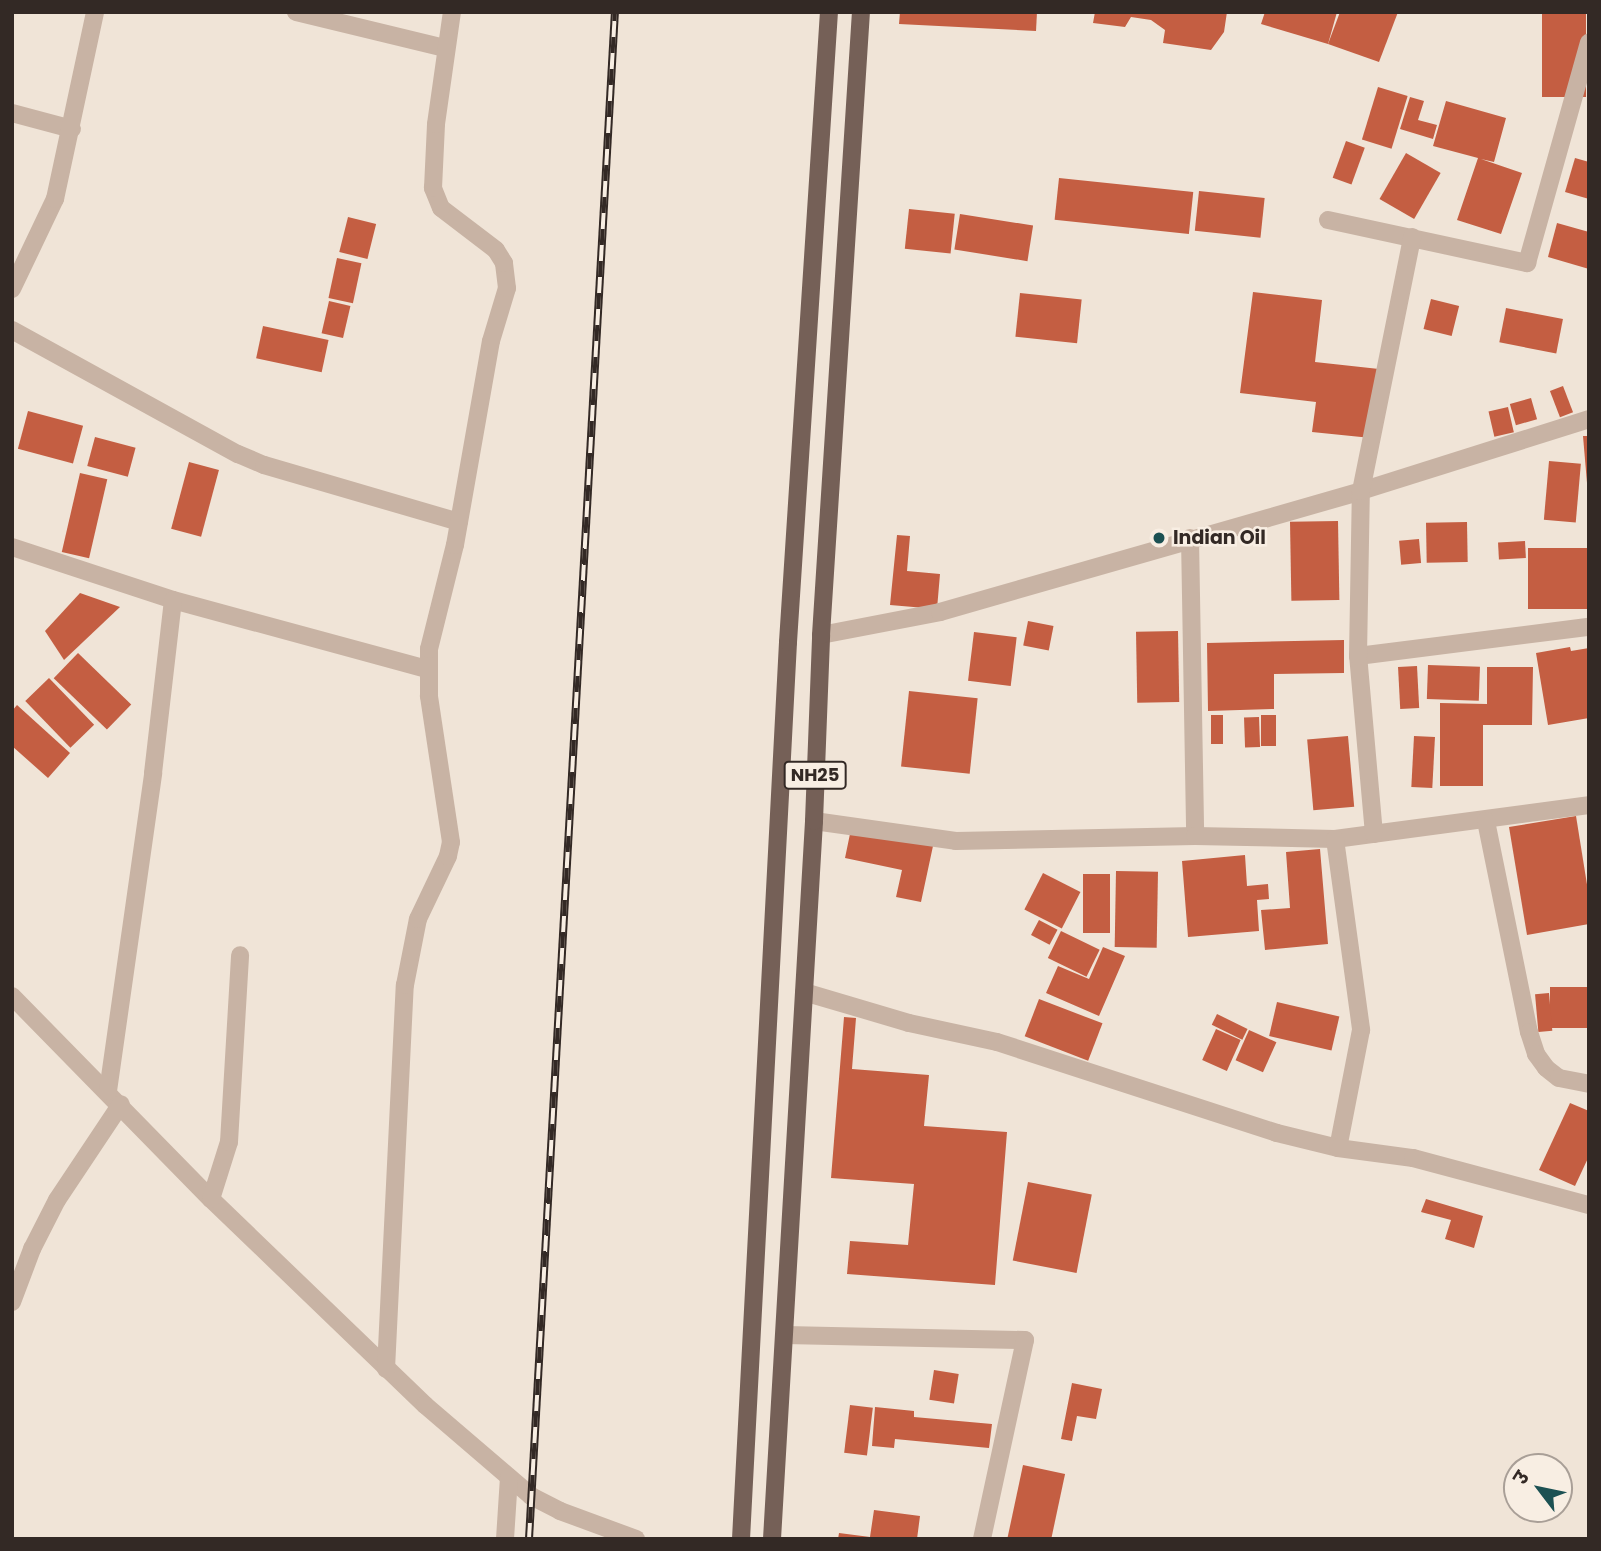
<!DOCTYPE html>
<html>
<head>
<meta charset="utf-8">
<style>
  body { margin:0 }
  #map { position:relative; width:1601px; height:1551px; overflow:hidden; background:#f0e4d7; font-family:Poppins,"Noto Sans Devanagari",sans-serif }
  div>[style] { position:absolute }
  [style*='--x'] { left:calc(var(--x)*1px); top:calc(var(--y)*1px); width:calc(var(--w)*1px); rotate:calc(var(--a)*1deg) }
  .building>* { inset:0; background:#c45e42; transform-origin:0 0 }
  .minor>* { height:18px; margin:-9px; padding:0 9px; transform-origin:9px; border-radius:9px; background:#c8b3a4 }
  .major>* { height:18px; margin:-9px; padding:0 9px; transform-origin:9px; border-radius:9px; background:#756057 }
  .rail>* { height:8px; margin-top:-4px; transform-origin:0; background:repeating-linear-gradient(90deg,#f8eee3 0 16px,#332925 0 32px); box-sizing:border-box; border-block:2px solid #332925 }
  .dots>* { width:19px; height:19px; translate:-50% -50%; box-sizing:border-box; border:4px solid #f8eee3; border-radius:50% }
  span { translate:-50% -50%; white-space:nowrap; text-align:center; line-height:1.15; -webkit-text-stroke:5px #f8eee3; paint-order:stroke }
  .shield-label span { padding:2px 5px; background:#f8eee3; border:2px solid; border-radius:5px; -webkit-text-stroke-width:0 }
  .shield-label { font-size:18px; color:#332925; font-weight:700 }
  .poi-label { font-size:19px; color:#332925; font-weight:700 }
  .left { translate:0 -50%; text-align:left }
  .frame { position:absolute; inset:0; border:14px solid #332925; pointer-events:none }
  .north { position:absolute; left:1503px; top:1453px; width:70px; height:70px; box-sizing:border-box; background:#f8eee3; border:2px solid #a99f97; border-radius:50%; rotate:302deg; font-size:19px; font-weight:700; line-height:28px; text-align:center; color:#332925 }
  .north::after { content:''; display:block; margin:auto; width:24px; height:32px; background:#1c5153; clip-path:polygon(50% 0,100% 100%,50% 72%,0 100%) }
</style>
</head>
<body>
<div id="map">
  <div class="building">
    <div style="clip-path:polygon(900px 12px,1037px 12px,1036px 31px,899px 24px)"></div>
    <div style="clip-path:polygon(1095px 12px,1227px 12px,1224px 32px,1211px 50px,1163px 43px,1165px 30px,1151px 20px,1131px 17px,1125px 27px,1093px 23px)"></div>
    <div style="clip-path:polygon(1265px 12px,1337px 12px,1328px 44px,1261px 24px)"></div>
    <div style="clip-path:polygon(1340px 12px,1398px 12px,1379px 62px,1328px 44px)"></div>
    <div style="left:1542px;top:12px;width:44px;height:85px"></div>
    <div style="left:1378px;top:87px;width:31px;height:55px;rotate:17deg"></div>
    <div style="clip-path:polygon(1410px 97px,1424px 101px,1418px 120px,1437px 125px,1433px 139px,1400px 129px)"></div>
    <div style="clip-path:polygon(1446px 101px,1506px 118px,1494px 162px,1481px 159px,1522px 173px,1501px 234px,1457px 220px,1478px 158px,1433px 146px)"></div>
    <div style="left:1346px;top:141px;width:20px;height:39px;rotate:20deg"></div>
    <div style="left:1406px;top:153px;width:40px;height:53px;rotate:30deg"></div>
    <div style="clip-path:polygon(1575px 158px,1589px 162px,1589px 199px,1565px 192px)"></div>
    <div style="left:1059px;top:178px;width:135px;height:42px;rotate:6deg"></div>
    <div style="left:1199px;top:191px;width:66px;height:40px;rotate:6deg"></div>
    <div style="left:909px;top:209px;width:46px;height:40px;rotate:6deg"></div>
    <div style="left:960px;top:214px;width:74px;height:36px;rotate:9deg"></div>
    <div style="left:348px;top:217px;width:29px;height:36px;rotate:14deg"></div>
    <div style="clip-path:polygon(1557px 223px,1589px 232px,1589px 269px,1548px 257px)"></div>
    <div style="left:337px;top:258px;width:25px;height:41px;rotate:12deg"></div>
    <div style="clip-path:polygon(1253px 292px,1322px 300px,1315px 362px,1379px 369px,1371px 438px,1312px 432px,1316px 402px,1240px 393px)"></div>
    <div style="left:1020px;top:293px;width:62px;height:44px;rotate:6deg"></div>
    <div style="left:1431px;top:299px;width:29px;height:31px;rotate:14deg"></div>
    <div style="left:329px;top:301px;width:22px;height:33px;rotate:13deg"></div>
    <div style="left:1506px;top:308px;width:58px;height:35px;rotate:11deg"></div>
    <div style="left:263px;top:326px;width:67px;height:33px;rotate:12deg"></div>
    <div style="left:1563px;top:386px;width:28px;height:14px;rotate:69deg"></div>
    <div style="left:1531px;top:398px;width:22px;height:22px;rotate:74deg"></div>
    <div style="left:1508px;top:407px;width:26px;height:20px;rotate:77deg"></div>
    <div style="left:28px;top:411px;width:57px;height:39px;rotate:15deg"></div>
    <div style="clip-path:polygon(1583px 436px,1589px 436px,1589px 483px,1587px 483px)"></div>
    <div style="left:95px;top:437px;width:42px;height:30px;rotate:15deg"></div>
    <div style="left:1549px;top:461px;width:32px;height:59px;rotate:5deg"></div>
    <div style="left:189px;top:462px;width:31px;height:69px;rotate:15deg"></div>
    <div style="left:80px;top:473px;width:28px;height:81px;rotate:13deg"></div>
    <div style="left:1338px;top:521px;width:79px;height:48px;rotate:89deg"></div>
    <div style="left:1467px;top:522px;width:40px;height:41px;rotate:89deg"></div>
    <div style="clip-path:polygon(897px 535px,910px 536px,907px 571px,940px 574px,937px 609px,890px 605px)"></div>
    <div style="left:1419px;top:539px;width:24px;height:20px;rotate:85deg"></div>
    <div style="left:1525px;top:541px;width:17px;height:27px;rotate:87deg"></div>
    <div style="left:1589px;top:548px;width:61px;height:61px;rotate:90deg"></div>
    <div style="clip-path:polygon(80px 593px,120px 607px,64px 660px,45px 631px)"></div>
    <div style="left:1028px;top:621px;width:26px;height:25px;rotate:11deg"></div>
    <div style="left:1178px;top:631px;width:71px;height:42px;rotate:89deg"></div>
    <div style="left:974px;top:632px;width:43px;height:49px;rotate:7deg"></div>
    <div style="clip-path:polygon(1344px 640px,1344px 673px,1274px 674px,1274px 709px,1208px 711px,1207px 643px)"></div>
    <div style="clip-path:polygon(1570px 647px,1571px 651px,1589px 648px,1589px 718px,1548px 725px,1536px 653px)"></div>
    <div style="left:78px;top:653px;width:74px;height:35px;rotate:44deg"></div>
    <div style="left:1428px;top:665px;width:52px;height:34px;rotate:2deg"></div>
    <div style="left:1417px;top:666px;width:42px;height:19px;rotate:87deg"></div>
    <div style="clip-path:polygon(1487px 667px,1533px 667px,1532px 725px,1483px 725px,1483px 786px,1440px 786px,1440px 703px,1487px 704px)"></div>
    <div style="left:49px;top:678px;width:65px;height:33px;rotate:46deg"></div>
    <div style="left:909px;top:691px;width:69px;height:76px;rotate:6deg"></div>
    <div style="clip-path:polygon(17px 705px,70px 753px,48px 778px,12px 746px,12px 711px)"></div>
    <div style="left:1211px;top:715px;width:12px;height:29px"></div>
    <div style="left:1261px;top:715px;width:15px;height:31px"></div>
    <div style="left:1259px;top:717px;width:30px;height:15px;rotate:88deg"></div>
    <div style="left:1348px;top:736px;width:71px;height:41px;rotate:85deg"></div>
    <div style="left:1414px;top:736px;width:21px;height:51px;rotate:3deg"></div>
    <div style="clip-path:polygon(1576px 816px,1589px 897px,1589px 924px,1527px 935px,1509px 827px)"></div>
    <div style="clip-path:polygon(851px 829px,933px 846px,921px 902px,896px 897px,902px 870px,845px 858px)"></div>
    <div style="clip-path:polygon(1320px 849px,1328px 944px,1265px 950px,1261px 910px,1290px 908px,1286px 852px)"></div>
    <div style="clip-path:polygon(1245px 855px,1247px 886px,1268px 884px,1269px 899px,1257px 900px,1259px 931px,1188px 937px,1182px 861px)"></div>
    <div style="left:1116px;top:871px;width:42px;height:76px;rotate:1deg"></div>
    <div style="left:1043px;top:873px;width:42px;height:41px;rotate:27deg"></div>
    <div style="left:1083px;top:874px;width:27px;height:59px"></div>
    <div style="left:1039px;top:920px;width:21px;height:17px;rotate:28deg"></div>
    <div style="left:1061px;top:931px;width:43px;height:30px;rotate:26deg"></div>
    <div style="clip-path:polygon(1103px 947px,1125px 956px,1099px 1016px,1046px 993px,1058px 966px,1089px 979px)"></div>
    <div style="left:1589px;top:987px;width:41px;height:39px;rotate:90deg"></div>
    <div style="left:1549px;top:993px;width:38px;height:14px;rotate:85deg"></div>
    <div style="left:1039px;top:999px;width:68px;height:40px;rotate:21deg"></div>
    <div style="left:1277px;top:1002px;width:64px;height:35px;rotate:13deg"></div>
    <div style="left:1217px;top:1014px;width:34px;height:12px;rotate:26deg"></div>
    <div style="clip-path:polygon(844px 1017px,856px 1018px,852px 1069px,929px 1075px,924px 1126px,1007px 1132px,995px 1285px,847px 1274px,850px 1241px,908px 1245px,914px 1184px,831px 1178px)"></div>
    <div style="left:1216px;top:1029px;width:27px;height:34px;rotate:24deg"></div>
    <div style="left:1249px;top:1030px;width:30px;height:33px;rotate:24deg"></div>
    <div style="clip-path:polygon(1570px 1103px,1589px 1111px,1589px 1156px,1575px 1186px,1539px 1170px)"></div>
    <div style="left:1028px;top:1182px;width:65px;height:80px;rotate:11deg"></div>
    <div style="clip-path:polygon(1426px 1199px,1483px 1216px,1474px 1248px,1445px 1239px,1451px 1220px,1421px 1212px)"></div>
    <div style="left:934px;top:1370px;width:25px;height:30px;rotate:9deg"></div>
    <div style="clip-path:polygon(1072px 1383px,1102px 1389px,1096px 1419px,1077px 1416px,1072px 1441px,1061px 1439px)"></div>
    <div style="left:850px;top:1405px;width:23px;height:48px;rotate:7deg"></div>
    <div style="clip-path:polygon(875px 1407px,914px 1411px,914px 1417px,992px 1424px,989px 1448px,895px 1439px,894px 1448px,872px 1446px)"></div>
    <div style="left:1023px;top:1465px;width:43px;height:76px;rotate:12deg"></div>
    <div style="clip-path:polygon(874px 1510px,920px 1516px,917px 1539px,838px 1539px,839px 1533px,870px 1537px)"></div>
  </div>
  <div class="minor">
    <div style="--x:296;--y:12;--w:153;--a:13.6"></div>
    <div style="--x:12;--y:113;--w:62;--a:14.9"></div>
    <div style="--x:1328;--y:220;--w:204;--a:12.2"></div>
    <div style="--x:1527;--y:263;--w:229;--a:-74.3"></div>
    <div style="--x:12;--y:289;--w:100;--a:-64.5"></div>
    <div style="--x:55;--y:199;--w:191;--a:-77.9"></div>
    <div style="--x:12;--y:330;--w:258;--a:28.8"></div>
    <div style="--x:238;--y:454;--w:28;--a:23"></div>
    <div style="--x:264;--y:465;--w:203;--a:16.3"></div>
    <div style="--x:1190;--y:538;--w:298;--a:89"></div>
    <div style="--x:12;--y:547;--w:169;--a:18.2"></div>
    <div style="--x:173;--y:600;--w:263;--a:15.2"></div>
    <div style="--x:821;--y:635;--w:121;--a:-10.9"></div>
    <div style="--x:940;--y:612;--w:438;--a:-16"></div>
    <div style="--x:1361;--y:491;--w:239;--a:-17.5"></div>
    <div style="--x:1358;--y:656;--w:233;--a:-7.2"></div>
    <div style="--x:814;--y:821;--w:143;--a:8"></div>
    <div style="--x:956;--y:841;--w:239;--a:-1.2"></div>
    <div style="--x:1195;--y:836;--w:140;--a:1.2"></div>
    <div style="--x:1335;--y:839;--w:256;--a:-7.6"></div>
    <div style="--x:1486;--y:821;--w:215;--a:78.5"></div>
    <div style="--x:1529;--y:1032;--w:23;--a:72"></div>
    <div style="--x:1536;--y:1054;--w:17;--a:54"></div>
    <div style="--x:1546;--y:1068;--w:16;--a:38"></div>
    <div style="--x:1559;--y:1078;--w:31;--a:11"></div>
    <div style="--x:1374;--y:834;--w:179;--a:-95.1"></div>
    <div style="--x:1358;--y:656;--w:165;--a:-89"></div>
    <div style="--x:1361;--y:491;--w:259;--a:-78.6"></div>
    <div style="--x:1335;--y:839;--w:193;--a:82.2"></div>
    <div style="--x:1361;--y:1030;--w:120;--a:101"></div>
    <div style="--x:804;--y:992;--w:109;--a:16.4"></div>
    <div style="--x:909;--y:1023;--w:90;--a:12.2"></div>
    <div style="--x:997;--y:1042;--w:294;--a:18"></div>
    <div style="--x:1277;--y:1133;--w:63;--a:13.8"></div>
    <div style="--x:1338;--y:1148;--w:76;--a:7.6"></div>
    <div style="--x:1413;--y:1158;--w:182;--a:15"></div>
    <div style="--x:12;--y:996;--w:284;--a:45.6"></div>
    <div style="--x:211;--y:1199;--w:297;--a:43.9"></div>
    <div style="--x:425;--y:1405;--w:140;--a:40.6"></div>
    <div style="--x:531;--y:1496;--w:33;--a:27"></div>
    <div style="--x:560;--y:1511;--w:81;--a:20.2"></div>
    <div style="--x:108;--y:1091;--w:321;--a:-81.9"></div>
    <div style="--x:153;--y:773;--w:174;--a:-83.4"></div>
    <div style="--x:211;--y:1199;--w:60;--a:-72.5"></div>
    <div style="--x:229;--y:1142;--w:187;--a:-86.6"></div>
    <div style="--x:12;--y:1302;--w:57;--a:-69.3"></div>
    <div style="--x:32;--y:1249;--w:55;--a:-63"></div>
    <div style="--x:57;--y:1200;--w:115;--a:-56.3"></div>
    <div style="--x:785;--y:1335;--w:240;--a:1.2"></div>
    <div style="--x:1025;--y:1340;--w:204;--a:102.2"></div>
    <div style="--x:386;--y:1369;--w:384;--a:-87.2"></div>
    <div style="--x:405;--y:985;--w:67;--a:-78.9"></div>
    <div style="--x:418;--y:919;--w:70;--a:-64.5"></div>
    <div style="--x:448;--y:856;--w:14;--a:-78"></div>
    <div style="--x:451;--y:842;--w:148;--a:-98.6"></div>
    <div style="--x:429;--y:696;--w:47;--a:-90"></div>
    <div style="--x:429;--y:649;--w:107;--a:-76"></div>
    <div style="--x:455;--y:545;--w:207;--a:-80"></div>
    <div style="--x:491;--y:341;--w:55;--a:-73.2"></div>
    <div style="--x:507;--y:288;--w:25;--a:-97"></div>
    <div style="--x:504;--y:263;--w:15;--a:-122"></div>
    <div style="--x:496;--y:250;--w:69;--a:-142.6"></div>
    <div style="--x:441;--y:208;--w:22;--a:-112"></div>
    <div style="--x:433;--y:188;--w:64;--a:-87.3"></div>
    <div style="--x:436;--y:124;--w:113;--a:-81.9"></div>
    <div style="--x:505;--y:1539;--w:62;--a:-86.3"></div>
  </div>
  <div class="major">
    <div style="--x:741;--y:1539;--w:898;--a:-87"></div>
    <div style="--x:788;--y:642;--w:631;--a:-86.28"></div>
    <div style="--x:772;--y:1539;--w:719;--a:-86.65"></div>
    <div style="--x:814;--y:821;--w:186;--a:-87.8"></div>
    <div style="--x:821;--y:635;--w:624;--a:-86.33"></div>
  </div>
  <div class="rail">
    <div style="--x:529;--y:1539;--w:1529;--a:-86.78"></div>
  </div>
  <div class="dots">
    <div style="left:1159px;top:538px;background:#1c5153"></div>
  </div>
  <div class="shield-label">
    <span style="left:815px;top:775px">NH25</span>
  </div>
  <div class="poi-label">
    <span class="left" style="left:1173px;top:538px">Indian Oil</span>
  </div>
  <div class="frame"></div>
  <div class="north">उ</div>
</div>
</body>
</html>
